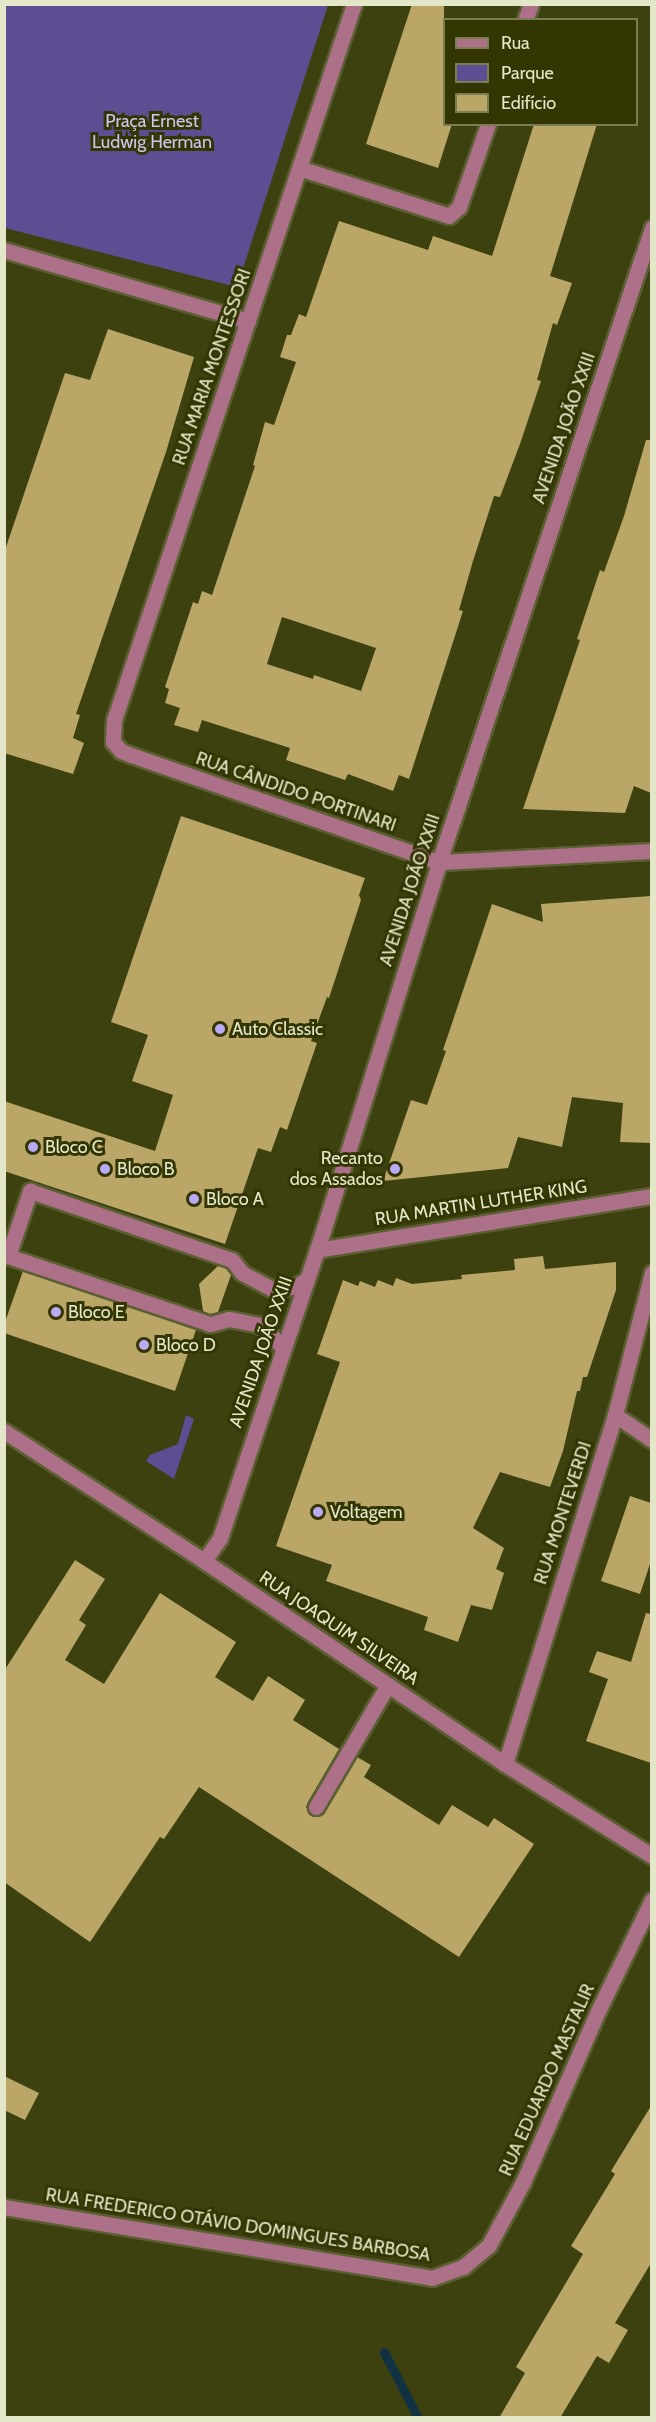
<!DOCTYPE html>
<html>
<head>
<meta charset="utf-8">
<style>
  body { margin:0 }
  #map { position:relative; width:656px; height:2422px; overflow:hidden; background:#3d4110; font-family:Cabin,sans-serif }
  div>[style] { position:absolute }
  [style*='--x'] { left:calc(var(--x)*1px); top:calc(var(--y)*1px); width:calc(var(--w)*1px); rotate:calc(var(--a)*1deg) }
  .green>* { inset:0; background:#5f4d93 }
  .stream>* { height:9px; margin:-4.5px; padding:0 4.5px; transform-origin:4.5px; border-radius:4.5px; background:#113243 }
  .building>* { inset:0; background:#baa767 }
  .roads { filter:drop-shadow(2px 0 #5b5f31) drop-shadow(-2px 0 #5b5f31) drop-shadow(0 2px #5b5f31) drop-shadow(0 -2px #5b5f31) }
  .minor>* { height:15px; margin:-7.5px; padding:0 7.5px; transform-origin:7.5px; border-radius:7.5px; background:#ac7088 }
  .dots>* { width:16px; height:16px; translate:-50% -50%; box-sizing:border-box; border:3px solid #333603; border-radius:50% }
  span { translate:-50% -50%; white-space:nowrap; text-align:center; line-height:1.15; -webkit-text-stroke:6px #333603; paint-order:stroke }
  .park-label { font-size:18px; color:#cec6f1 }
  .street-label { font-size:18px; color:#e3e7c7 }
  .poi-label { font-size:18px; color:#e3e7c7 }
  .left { translate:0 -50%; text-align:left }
  .right { translate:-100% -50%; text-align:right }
  .frame { position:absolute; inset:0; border:6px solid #e3e7c7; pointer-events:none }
  .legend { position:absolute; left:443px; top:18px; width:195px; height:108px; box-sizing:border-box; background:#333603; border:2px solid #797d51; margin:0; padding:8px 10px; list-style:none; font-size:18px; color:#e3e7c7 }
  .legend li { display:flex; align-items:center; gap:12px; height:30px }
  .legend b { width:30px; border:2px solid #797d51 }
</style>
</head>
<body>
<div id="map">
  <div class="green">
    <div style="clip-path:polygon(4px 5px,328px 5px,237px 287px,5px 228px)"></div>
    <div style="clip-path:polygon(186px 1415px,194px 1419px,174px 1479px,146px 1461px,150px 1455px,178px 1444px)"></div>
  </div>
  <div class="stream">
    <div style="--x:384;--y:2352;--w:74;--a:62.7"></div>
  </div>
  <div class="building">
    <div style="clip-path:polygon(412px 4px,444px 4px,444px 124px,452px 124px,438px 168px,366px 144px)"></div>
    <div style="clip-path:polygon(evenodd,534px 124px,597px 124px,550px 276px,572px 283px,557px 325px,553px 323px,537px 380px,541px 381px,520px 444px,500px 497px,494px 496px,473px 561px,459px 610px,463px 611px,409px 779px,399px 775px,393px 791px,348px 774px,345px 780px,286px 760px,290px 748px,202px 720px,198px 732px,174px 725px,180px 708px,165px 703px,169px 689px,165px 687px,193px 602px,198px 604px,202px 591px,212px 595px,255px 466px,253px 465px,265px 422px,274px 425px,296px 362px,280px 357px,287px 335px,291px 335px,299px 314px,306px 317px,339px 221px,428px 250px,433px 236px,492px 256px,534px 124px,282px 617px,376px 648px,361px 691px,314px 675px,313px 679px,267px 664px,282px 617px)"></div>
    <div style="clip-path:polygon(108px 329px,194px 357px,166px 452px,76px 714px,80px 715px,73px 738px,84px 743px,73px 774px,4px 753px,4px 553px,65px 373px,90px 380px)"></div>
    <div style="clip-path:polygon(646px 440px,651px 440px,651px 793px,634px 786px,625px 813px,523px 809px,580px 640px,577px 639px,600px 570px,604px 572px,624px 516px)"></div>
    <div style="clip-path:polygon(181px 816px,365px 878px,359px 895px,361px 900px,329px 998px,327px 997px,311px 1041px,317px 1043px,287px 1130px,280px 1127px,271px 1152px,258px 1148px,225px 1244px,4px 1171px,4px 1101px,155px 1151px,173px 1095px,132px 1081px,148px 1035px,111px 1022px)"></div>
    <div style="clip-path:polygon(651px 896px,651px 1143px,620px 1142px,623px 1103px,572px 1097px,562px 1147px,518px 1137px,508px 1168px,383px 1181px,411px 1100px,427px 1105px,446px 1051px,443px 1050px,492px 904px,543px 922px,541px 904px)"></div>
    <div style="clip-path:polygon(543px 1256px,545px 1269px,616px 1262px,616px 1290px,587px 1377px,583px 1377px,580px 1391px,577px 1391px,563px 1451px,550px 1487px,500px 1472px,473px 1528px,504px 1548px,496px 1569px,504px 1573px,492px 1610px,471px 1605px,458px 1642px,424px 1630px,428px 1617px,326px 1581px,332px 1565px,276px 1546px,340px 1362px,317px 1354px,343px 1280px,358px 1286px,360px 1281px,375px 1287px,378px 1280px,393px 1286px,396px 1278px,412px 1284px,462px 1279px,461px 1275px,515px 1270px,514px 1259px)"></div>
    <div style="clip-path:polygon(218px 1266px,226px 1268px,231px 1275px,218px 1312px,210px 1314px,203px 1311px,199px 1284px)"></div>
    <div style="clip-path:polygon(23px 1271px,196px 1330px,175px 1391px,4px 1333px,4px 1325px)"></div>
    <div style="clip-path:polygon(630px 1496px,651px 1503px,651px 1561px,640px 1594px,601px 1581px)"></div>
    <div style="clip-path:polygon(75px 1560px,105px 1579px,79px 1620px,86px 1625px,65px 1660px,104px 1684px,160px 1593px,236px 1642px,215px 1677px,253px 1701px,268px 1676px,305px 1700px,293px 1720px,339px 1749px,308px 1802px,306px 1807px,311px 1815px,316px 1817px,324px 1812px,357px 1757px,371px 1765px,364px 1777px,439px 1825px,452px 1805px,488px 1827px,494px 1818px,534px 1844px,459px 1957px,199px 1787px,164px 1839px,160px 1837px,90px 1942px,4px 1882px,4px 1671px)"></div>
    <div style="clip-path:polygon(646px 1613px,651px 1614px,651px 1763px,586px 1741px,608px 1679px,589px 1672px,597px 1651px,631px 1662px)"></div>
    <div style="clip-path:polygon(4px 2076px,39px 2093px,25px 2120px,4px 2110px)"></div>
    <div style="clip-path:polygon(651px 2106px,651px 2263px,615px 2323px,628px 2330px,609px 2363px,597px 2356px,560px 2418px,499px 2418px,525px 2373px,516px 2367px,583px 2254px,571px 2246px,615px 2174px,611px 2171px)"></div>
  </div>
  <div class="roads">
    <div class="minor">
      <div style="--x:354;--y:4;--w:755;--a:108.53"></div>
      <div style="--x:114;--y:720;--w:22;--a:93"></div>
      <div style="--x:113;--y:742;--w:12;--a:48"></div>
      <div style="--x:121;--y:751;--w:11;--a:22"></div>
      <div style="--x:131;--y:755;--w:326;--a:19.2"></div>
      <div style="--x:439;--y:862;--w:213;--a:-3"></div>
      <div style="--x:525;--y:20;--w:17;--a:-69"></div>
      <div style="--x:299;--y:168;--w:157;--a:17.7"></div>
      <div style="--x:449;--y:216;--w:13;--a:-42"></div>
      <div style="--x:459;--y:207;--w:88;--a:-70.7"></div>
      <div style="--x:4;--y:250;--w:254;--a:16.2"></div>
      <div style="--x:317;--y:1250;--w:339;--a:-9.2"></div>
      <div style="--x:283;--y:1347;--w:32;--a:-136"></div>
      <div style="--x:260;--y:1325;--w:32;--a:-169"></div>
      <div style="--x:229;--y:1319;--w:20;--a:165"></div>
      <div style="--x:210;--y:1324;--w:213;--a:-161.4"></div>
      <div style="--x:8;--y:1256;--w:69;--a:-71.3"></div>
      <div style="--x:30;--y:1191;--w:213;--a:18.9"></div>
      <div style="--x:232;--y:1260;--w:16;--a:52"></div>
      <div style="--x:242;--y:1273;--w:36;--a:28"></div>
      <div style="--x:274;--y:1290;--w:22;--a:-10"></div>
      <div style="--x:296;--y:1286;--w:12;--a:-31"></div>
      <div style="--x:615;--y:1415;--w:45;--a:34"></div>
      <div style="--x:4;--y:1431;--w:239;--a:33"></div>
      <div style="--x:204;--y:1561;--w:363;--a:34"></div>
      <div style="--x:505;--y:1764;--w:173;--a:32"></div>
      <div style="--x:204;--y:1561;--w:28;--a:-55"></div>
      <div style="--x:220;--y:1538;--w:304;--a:-71.4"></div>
      <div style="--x:317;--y:1250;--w:407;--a:-72.5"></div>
      <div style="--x:439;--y:862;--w:669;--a:-71.43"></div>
      <div style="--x:505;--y:1764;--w:366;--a:-72.5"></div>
      <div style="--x:615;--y:1415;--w:147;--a:-75.4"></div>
      <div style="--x:316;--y:1807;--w:142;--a:-59.5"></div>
      <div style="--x:4;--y:2207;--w:434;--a:9.4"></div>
      <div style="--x:432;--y:2278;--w:33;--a:-20"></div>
      <div style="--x:463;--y:2267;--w:34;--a:-40"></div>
      <div style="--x:489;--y:2245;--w:72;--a:-61.6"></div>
      <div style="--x:523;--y:2182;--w:189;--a:-66.3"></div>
      <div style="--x:599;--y:2009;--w:121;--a:-64.1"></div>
    </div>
  </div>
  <div class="dots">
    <div style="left:220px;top:1029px;background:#baaaf6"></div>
    <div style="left:33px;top:1147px;background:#baaaf6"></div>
    <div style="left:105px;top:1169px;background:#baaaf6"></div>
    <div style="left:395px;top:1169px;background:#baaaf6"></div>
    <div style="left:194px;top:1199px;background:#baaaf6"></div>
    <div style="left:56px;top:1312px;background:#baaaf6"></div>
    <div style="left:144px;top:1345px;background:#baaaf6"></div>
    <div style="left:318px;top:1512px;background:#baaaf6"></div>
  </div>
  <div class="park-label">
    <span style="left:152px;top:132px">Praça Ernest<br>Ludwig Herman</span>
  </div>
  <div class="street-label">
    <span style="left:212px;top:367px;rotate:-71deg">RUA MARIA MONTESSORI</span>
    <span style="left:564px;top:428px;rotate:-71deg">AVENIDA JOÃO XXIII</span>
    <span style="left:296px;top:792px;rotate:19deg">RUA CÂNDIDO PORTINARI</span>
    <span style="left:410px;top:890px;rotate:-72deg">AVENIDA JOÃO XXIII</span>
    <span style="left:481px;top:1203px;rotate:-9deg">RUA MARTIN LUTHER KING</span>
    <span style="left:261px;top:1352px;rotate:-71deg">AVENIDA JOÃO XXIII</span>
    <span style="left:563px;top:1513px;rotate:-72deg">RUA MONTEVERDI</span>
    <span style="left:339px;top:1628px;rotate:34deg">RUA JOAQUIM SILVEIRA</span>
    <span style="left:547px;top:2080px;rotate:-66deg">RUA EDUARDO MASTALIR</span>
    <span style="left:238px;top:2225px;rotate:9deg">RUA FREDERICO OTÁVIO DOMINGUES BARBOSA</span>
  </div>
  <div class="poi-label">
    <span class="left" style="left:232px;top:1029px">Auto Classic</span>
    <span class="left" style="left:45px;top:1147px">Bloco C</span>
    <span class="right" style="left:383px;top:1169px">Recanto<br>dos Assados</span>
    <span class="left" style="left:117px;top:1169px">Bloco B</span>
    <span class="left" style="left:206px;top:1199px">Bloco A</span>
    <span class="left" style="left:68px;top:1312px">Bloco E</span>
    <span class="left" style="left:156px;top:1345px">Bloco D</span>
    <span class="left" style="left:330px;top:1512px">Voltagem</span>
  </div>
  <div class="frame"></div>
  <ul class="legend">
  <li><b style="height:8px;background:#ac7088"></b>Rua</li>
  <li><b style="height:16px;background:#5f4d93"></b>Parque</li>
  <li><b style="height:16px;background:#baa767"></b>Edifício</li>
  </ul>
</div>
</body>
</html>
